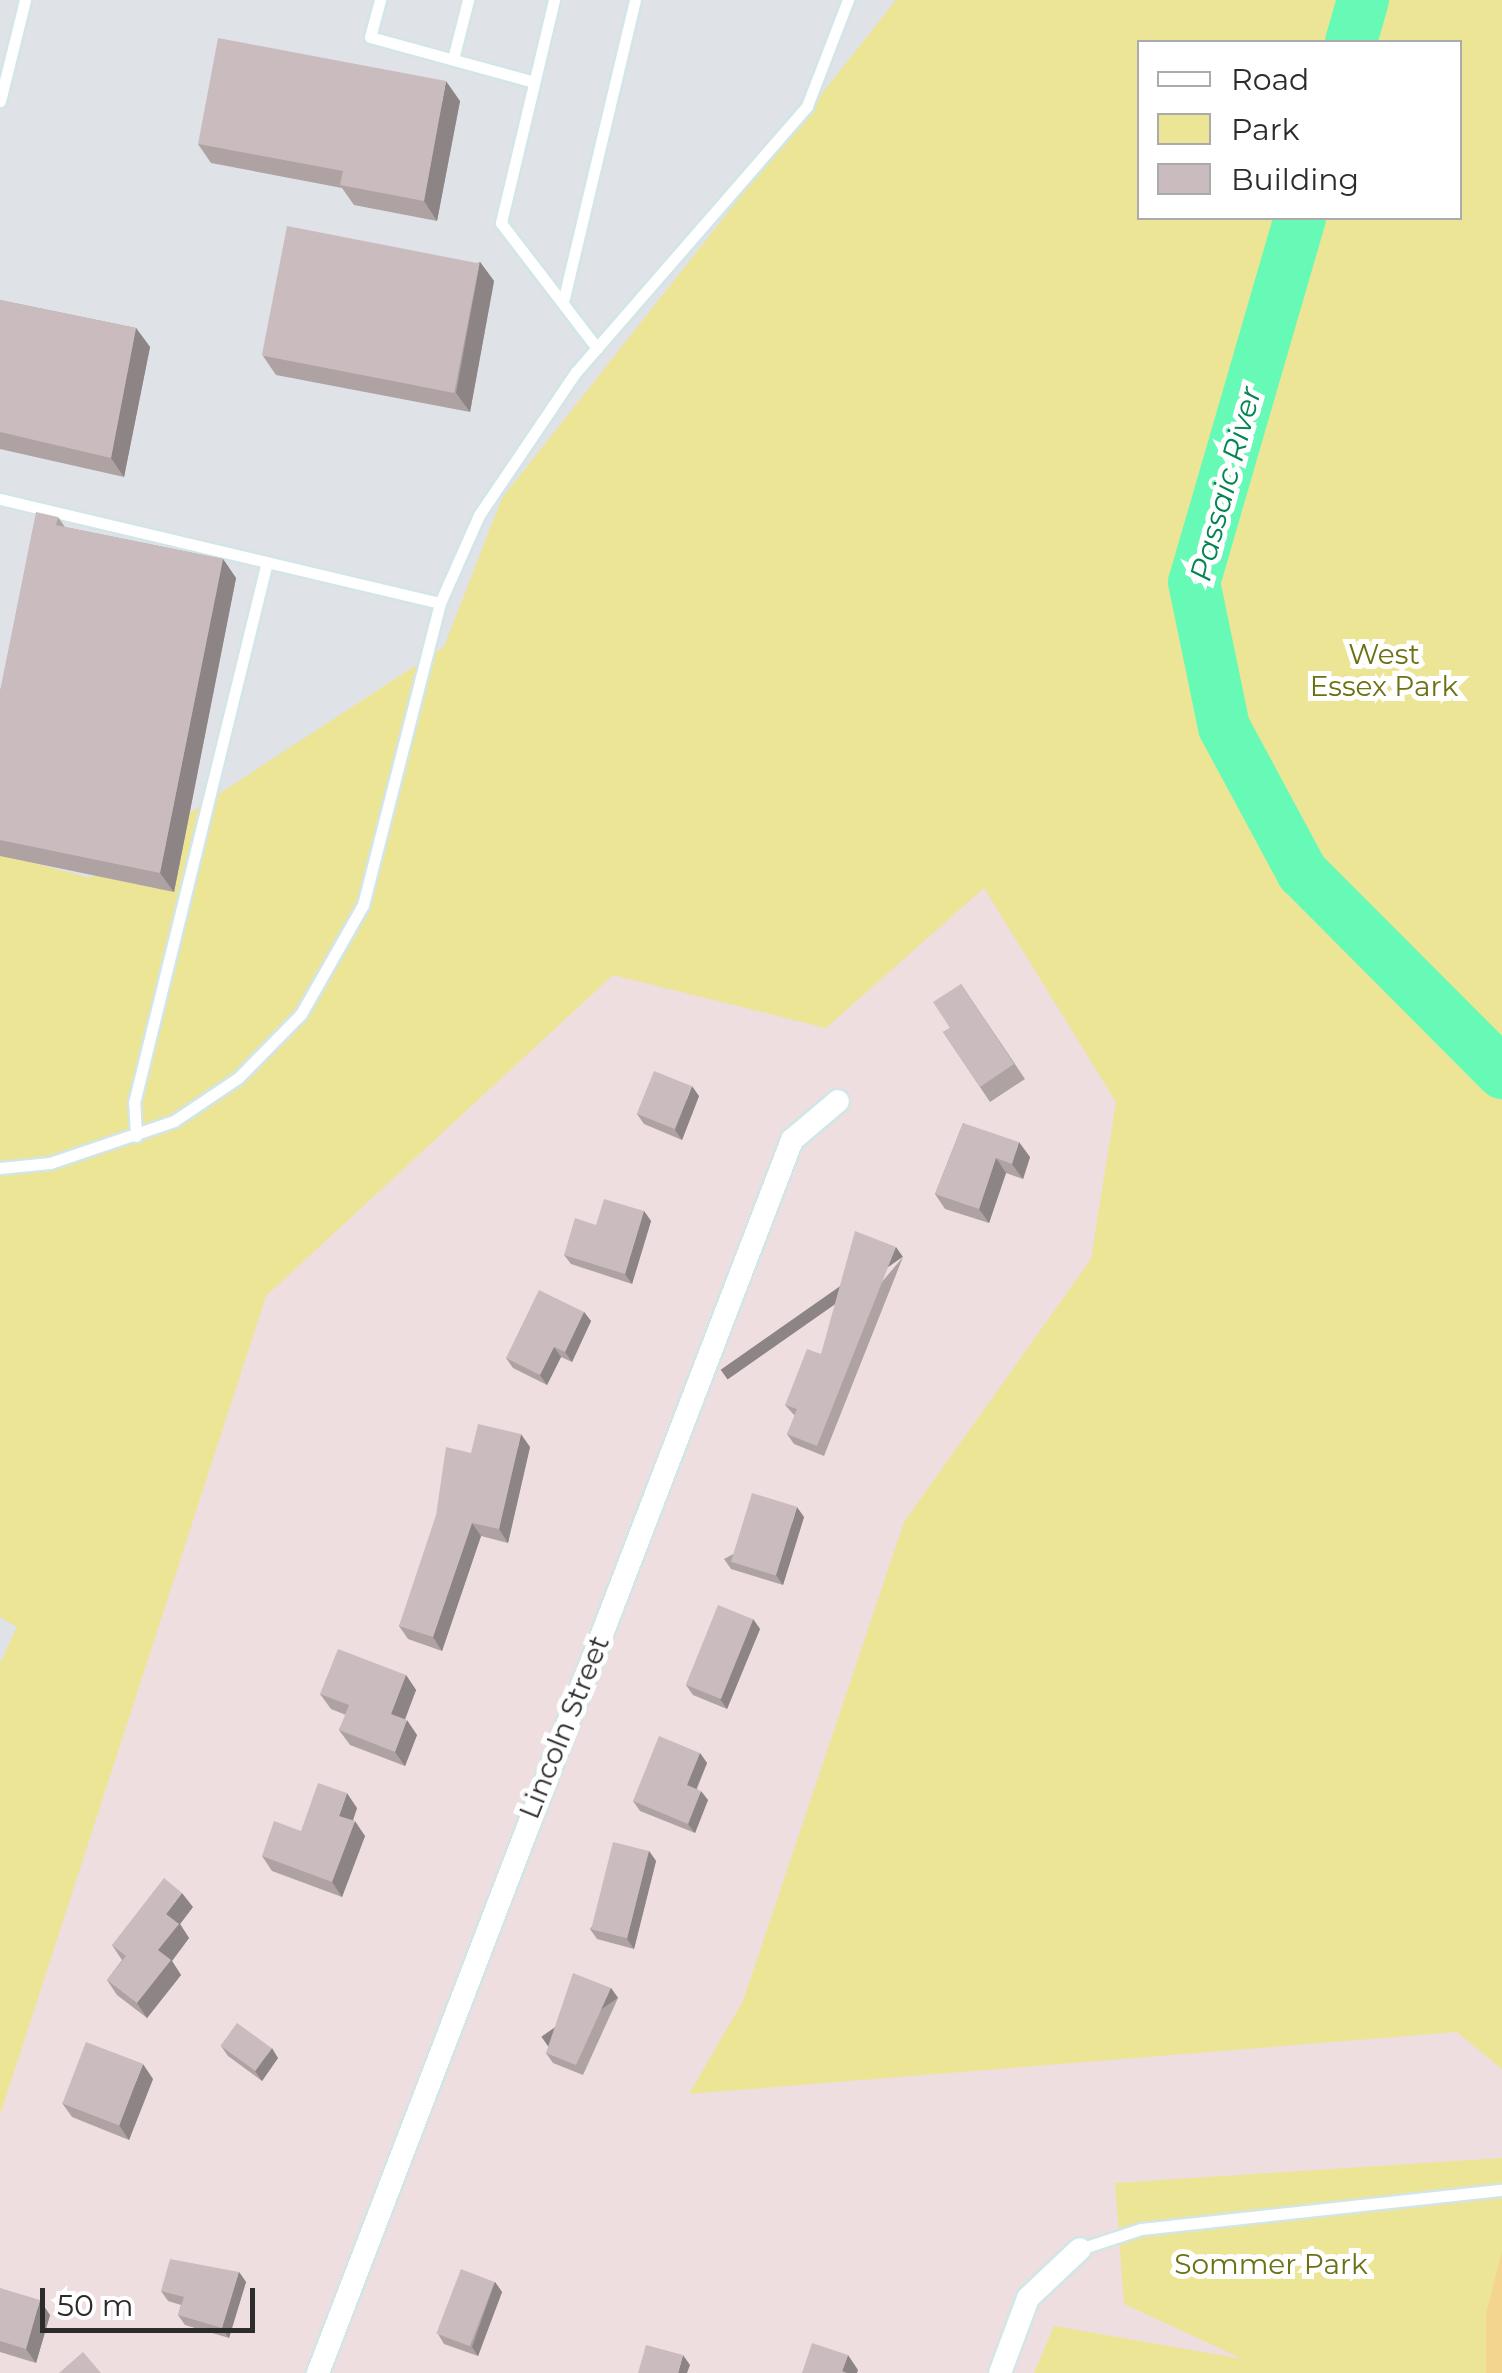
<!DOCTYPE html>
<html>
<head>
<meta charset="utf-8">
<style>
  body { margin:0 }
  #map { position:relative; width:1502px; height:2373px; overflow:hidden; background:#efdee0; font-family:Montserrat,sans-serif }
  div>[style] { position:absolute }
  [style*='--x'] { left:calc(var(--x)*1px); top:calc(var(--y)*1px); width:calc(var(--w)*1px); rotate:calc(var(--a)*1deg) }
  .industrial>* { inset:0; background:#dfe2e7 }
  .green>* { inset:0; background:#ebe595 }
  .pitch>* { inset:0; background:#f3d590 }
  .river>* { height:52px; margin:-26px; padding:0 26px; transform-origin:26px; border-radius:26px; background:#67fab7 }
  .roads { filter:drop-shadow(2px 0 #d3e5e6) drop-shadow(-2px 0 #d3e5e6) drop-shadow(0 2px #d3e5e6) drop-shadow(0 -2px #d3e5e6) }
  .lane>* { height:11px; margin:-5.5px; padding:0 5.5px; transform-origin:5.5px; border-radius:5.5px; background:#fff }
  .street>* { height:22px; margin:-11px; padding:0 11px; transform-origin:11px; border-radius:11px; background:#fff }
  .wall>* { inset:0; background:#aea2a3 }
  .shaded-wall>* { inset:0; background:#8d8485; transform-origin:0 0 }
  .building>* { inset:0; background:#cabcbe; transform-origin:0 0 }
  span { translate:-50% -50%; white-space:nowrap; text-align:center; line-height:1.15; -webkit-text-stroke:10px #fff; paint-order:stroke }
  .park-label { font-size:28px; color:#6c7213 }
  .street-label { font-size:28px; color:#2c2c2c }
  .water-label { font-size:30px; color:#048654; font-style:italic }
  .legend { position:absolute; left:1137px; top:40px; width:325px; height:180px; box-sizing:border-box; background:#fff; border:2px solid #ababab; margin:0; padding:12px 18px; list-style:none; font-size:30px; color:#2c2c2c }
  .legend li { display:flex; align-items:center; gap:20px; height:50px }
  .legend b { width:50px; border:2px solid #ababab }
  .scale { position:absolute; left:40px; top:2288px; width:215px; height:45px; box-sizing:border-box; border:5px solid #2c2c2c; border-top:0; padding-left:12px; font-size:30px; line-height:35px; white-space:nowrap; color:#2c2c2c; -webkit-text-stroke:8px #fff; paint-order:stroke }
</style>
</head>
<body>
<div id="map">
  <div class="industrial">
    <div style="clip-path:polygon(0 0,896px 0,502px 498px,444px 647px,90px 878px,0 854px)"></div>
    <div style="clip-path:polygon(0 1617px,17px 1627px,0 1663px)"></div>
  </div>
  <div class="green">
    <div style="clip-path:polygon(evenodd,896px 0,1502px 0,1502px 2069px,1457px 2032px,689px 2094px,743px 2001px,904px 1522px,1091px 1259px,1116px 1102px,984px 888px,826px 1028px,613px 975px,266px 1296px,0 2115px,0 1663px,17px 1627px,0 1617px,0 854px,90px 878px,444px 647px,502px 498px,896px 0,1140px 42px,1460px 42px,1460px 218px,1140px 218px,1140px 42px)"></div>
    <div style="clip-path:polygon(1502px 2158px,1502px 2373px,1034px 2373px,1054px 2326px,1243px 2359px,1124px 2304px,1115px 2183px)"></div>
  </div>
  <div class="pitch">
    <div style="clip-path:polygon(1502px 2251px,1502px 2373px,1486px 2373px,1486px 2314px)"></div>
  </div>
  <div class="river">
    <div style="--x:1351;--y:42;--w:44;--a:-74.1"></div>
    <div style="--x:1300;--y:218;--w:379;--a:106.2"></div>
    <div style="--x:1194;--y:582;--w:148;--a:78.3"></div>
    <div style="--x:1224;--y:727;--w:165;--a:61.7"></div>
    <div style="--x:1302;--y:872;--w:284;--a:45.1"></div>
  </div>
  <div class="roads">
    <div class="lane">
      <div style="--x:380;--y:0;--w:38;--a:105"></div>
      <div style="--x:370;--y:37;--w:170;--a:15.3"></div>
      <div style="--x:554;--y:0;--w:229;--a:103.4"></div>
      <div style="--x:501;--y:223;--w:158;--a:52.5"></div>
      <div style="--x:453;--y:59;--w:61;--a:-75.7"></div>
      <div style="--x:0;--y:101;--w:104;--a:-76.1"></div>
      <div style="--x:564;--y:298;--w:306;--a:-76.6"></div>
      <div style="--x:0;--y:499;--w:452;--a:13.3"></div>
      <div style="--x:136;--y:1136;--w:33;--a:-93"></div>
      <div style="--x:134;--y:1103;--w:557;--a:-76.19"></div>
      <div style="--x:0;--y:1168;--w:50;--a:-5.7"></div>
      <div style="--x:50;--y:1163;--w:131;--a:-18.7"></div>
      <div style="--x:174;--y:1121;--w:77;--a:-33.9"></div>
      <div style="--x:238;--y:1078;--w:90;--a:-45.5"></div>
      <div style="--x:301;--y:1014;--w:125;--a:-60.4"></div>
      <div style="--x:363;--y:905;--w:312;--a:-75.7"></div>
      <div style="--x:440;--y:603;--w:96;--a:-66.1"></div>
      <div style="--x:479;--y:515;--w:173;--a:-55.9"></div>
      <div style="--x:576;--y:372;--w:352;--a:-49"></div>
      <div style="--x:807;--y:106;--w:114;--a:-68.9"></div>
      <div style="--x:1080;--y:2249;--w:64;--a:-18.2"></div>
      <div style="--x:1141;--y:2229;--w:363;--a:-6.2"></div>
    </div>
    <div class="street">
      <div style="--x:318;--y:2373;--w:1321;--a:-68.97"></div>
      <div style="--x:792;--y:1140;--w:60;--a:-40.3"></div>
      <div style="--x:1000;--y:2373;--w:80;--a:-69.5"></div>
      <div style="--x:1028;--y:2298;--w:71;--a:-43.3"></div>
    </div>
  </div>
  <div class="wall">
    <div style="clip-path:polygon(460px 101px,437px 221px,354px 205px,342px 188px,211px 163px,198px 144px)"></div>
    <div style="clip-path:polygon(480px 262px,494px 281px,470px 412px,276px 375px,263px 356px)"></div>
    <div style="clip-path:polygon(0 300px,136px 328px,150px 347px,124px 477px,0 449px)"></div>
    <div style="clip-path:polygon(58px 517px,65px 527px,223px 559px,236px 578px,174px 892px,0 856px,0 691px)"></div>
    <div style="clip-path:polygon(961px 984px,1025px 1079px,990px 1102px,943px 1032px,950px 1028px)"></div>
    <div style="clip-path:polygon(699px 1096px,682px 1140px,644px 1124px,637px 1114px)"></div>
    <div style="clip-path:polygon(963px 1123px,1030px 1157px,1023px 1179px,1006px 1173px,989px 1223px,945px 1209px,935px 1194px)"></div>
    <div style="clip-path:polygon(644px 1211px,651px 1221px,632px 1284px,571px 1264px,564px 1255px,596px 1225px)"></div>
    <div style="clip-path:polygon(903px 1257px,824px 1456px,794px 1444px,787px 1434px,795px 1416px,785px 1405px,821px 1354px)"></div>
    <div style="clip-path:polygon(584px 1312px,591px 1321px,572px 1362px,561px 1357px,547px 1385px,513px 1368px,506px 1358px)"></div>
    <div style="clip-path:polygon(530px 1447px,508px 1543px,481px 1536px,442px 1651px,408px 1639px,399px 1626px,471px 1453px)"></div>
    <div style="clip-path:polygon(804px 1517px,783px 1585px,731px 1569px,724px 1559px)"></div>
    <div style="clip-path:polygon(753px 1619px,760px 1629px,727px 1709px,693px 1695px,686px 1685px)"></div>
    <div style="clip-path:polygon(406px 1675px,416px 1690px,405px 1720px,417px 1735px,405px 1766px,350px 1745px,339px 1730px,346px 1715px,331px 1709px,320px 1694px)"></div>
    <div style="clip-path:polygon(700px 1753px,707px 1763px,697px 1789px,708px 1800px,695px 1833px,640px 1811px,633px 1801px)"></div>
    <div style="clip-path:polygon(357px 1808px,353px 1821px,365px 1836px,342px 1897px,272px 1871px,262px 1856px,301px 1831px)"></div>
    <div style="clip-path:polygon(649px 1851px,656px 1861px,634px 1949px,597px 1939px,590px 1929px)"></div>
    <div style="clip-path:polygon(193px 1907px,180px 1924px,189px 1938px,172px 1961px,181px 1975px,147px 2018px,117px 1995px,107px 1980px,122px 1960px,112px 1945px)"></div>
    <div style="clip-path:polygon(611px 1988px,618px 1998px,583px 2075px,553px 2063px,546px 2053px)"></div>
    <div style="clip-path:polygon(221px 2046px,278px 2058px,262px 2081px,228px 2056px)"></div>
    <div style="clip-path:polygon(153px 2079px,129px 2140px,72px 2117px,62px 2103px)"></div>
    <div style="clip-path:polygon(239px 2272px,246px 2282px,229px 2338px,185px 2325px,178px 2315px,181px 2305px,168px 2301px,161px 2291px)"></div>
    <div style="clip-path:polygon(495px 2282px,502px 2292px,478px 2356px,444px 2344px,438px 2334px)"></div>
    <div style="clip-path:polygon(0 2288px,50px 2315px,36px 2363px,0 2352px)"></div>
  </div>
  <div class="shaded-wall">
    <div style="clip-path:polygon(446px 81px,460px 101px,437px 221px,424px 201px)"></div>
    <div style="clip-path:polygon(480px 262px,494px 281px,470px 412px,456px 393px)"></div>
    <div style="clip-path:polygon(136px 328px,150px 347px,124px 477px,111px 458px)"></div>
    <div style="clip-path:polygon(223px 559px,236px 578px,174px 892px,160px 873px)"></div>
    <div style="clip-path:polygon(692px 1086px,699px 1096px,682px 1140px,675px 1130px)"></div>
    <div style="clip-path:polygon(1019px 1142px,1030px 1157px,1023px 1179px,1012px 1164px)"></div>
    <div style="clip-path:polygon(996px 1158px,1006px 1173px,989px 1223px,979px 1209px)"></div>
    <div style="clip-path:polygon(644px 1211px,651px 1221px,632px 1284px,625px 1274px)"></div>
    <div style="left:896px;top:1247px;width:12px;height:214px;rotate:55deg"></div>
    <div style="clip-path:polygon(584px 1312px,591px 1321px,572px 1362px,565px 1352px)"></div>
    <div style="clip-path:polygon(554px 1347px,561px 1357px,547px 1385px,540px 1375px)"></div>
    <div style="clip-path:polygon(521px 1434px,530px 1447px,508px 1543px,499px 1529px)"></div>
    <div style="clip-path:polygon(797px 1507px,804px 1517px,783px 1585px,776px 1575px)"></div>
    <div style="clip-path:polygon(472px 1523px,481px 1536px,442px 1651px,433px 1637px)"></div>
    <div style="clip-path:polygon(753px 1619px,760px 1629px,727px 1709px,720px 1699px)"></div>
    <div style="clip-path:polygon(406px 1675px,416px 1690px,401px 1729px,391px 1714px)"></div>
    <div style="clip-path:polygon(407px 1720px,417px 1735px,405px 1766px,395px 1752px)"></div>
    <div style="clip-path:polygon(700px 1753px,707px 1763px,694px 1794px,687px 1785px)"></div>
    <div style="clip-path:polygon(701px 1791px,708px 1800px,695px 1833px,688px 1824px)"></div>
    <div style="clip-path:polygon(347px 1793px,357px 1808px,349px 1831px,339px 1816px)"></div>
    <div style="clip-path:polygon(355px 1821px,365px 1836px,342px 1897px,332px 1882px)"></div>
    <div style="clip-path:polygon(649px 1851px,656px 1861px,634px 1949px,627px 1939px)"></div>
    <div style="clip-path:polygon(182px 1893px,193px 1907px,180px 1924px,189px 1938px,172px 1961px,181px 1975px,147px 2018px,137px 2003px,158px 1950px,166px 1914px)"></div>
    <div style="left:611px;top:1988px;width:12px;height:85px;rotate:55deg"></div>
    <div style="clip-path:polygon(272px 2048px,278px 2058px,262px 2081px,255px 2071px)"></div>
    <div style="clip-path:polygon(143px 2064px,153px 2079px,129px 2140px,119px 2125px)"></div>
    <div style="clip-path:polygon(239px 2272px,246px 2282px,229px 2338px,222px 2328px)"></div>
    <div style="clip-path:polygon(495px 2282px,502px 2292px,478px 2356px,472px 2347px)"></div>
    <div style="clip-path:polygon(40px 2300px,50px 2315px,36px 2363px,26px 2349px)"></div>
    <div style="clip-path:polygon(683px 2355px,690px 2365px,687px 2373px,678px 2373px)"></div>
    <div style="clip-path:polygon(848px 2355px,858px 2370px,857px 2373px,843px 2373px,842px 2371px)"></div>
  </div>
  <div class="building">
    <div style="clip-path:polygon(218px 38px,446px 81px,424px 201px,340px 185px,343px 171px,198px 144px)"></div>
    <div style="left:287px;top:226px;width:196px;height:132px;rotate:11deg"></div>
    <div style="clip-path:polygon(0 300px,136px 328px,111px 458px,0 432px)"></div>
    <div style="clip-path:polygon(36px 512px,58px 517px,56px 525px,223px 559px,160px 873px,0 840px,0 691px)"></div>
    <div style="clip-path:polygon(961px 984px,1014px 1064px,980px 1087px,943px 1032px,950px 1028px,933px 1002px)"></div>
    <div style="left:654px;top:1071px;width:41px;height:46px;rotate:22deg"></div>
    <div style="clip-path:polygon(963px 1123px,1019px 1142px,1012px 1164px,996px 1158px,979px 1209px,935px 1194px)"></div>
    <div style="clip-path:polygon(604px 1199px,644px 1211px,625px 1274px,564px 1255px,575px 1218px,596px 1225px)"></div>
    <div style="clip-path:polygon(855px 1231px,896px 1247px,817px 1446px,787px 1434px,797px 1409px,785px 1405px,807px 1349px,821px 1354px)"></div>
    <div style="clip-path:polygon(539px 1290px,584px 1312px,565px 1352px,554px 1347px,540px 1375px,506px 1358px)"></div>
    <div style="clip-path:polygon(478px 1424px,521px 1434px,499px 1529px,472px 1523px,433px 1637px,399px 1626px,436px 1515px,446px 1447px,471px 1453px)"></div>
    <div style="left:752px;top:1493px;width:47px;height:72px;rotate:17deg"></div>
    <div style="left:718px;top:1605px;width:38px;height:86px;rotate:22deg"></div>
    <div style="clip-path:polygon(338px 1649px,406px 1675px,391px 1714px,407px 1720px,395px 1752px,339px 1730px,349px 1705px,320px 1694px)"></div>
    <div style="clip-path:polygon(659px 1736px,700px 1753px,687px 1785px,701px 1791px,688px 1824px,633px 1801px)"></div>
    <div style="clip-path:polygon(318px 1783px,347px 1793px,339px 1816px,355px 1821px,332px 1882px,262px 1856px,274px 1821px,301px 1831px)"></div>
    <div style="left:613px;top:1842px;width:37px;height:90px;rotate:14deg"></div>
    <div style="clip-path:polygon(164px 1878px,182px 1893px,166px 1914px,179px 1924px,158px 1950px,171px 1960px,137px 2003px,107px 1980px,126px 1956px,112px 1945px)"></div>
    <div style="clip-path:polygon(573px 1973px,611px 1988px,576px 2065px,546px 2053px)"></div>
    <div style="left:237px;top:2023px;width:43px;height:28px;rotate:36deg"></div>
    <div style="left:86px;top:2042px;width:61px;height:66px;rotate:21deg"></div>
    <div style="clip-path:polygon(170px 2259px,239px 2272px,222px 2328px,178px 2315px,184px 2297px,161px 2291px)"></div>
    <div style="left:461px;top:2269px;width:36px;height:69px;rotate:21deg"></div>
    <div style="clip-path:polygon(0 2288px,40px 2300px,26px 2349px,0 2341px)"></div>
    <div style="clip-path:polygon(812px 2343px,848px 2355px,842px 2371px,847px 2373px,802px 2373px)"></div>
    <div style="clip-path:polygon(646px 2345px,683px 2355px,678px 2373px,638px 2373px)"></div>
    <div style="clip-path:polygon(83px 2352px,101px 2373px,59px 2373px)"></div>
  </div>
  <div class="park-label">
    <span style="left:1384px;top:670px">West<br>Essex Park</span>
    <span style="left:1271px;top:2264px">Sommer Park</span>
  </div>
  <div class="street-label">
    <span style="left:564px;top:1727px;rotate:-68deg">Lincoln Street</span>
  </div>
  <div class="water-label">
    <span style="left:1226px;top:484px;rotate:-75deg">Passaic River</span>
  </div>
  <ul class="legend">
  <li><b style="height:12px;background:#fff"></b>Road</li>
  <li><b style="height:28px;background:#ebe595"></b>Park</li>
  <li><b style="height:28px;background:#cabcbe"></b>Building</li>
  </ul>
  <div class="scale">50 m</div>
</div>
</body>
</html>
